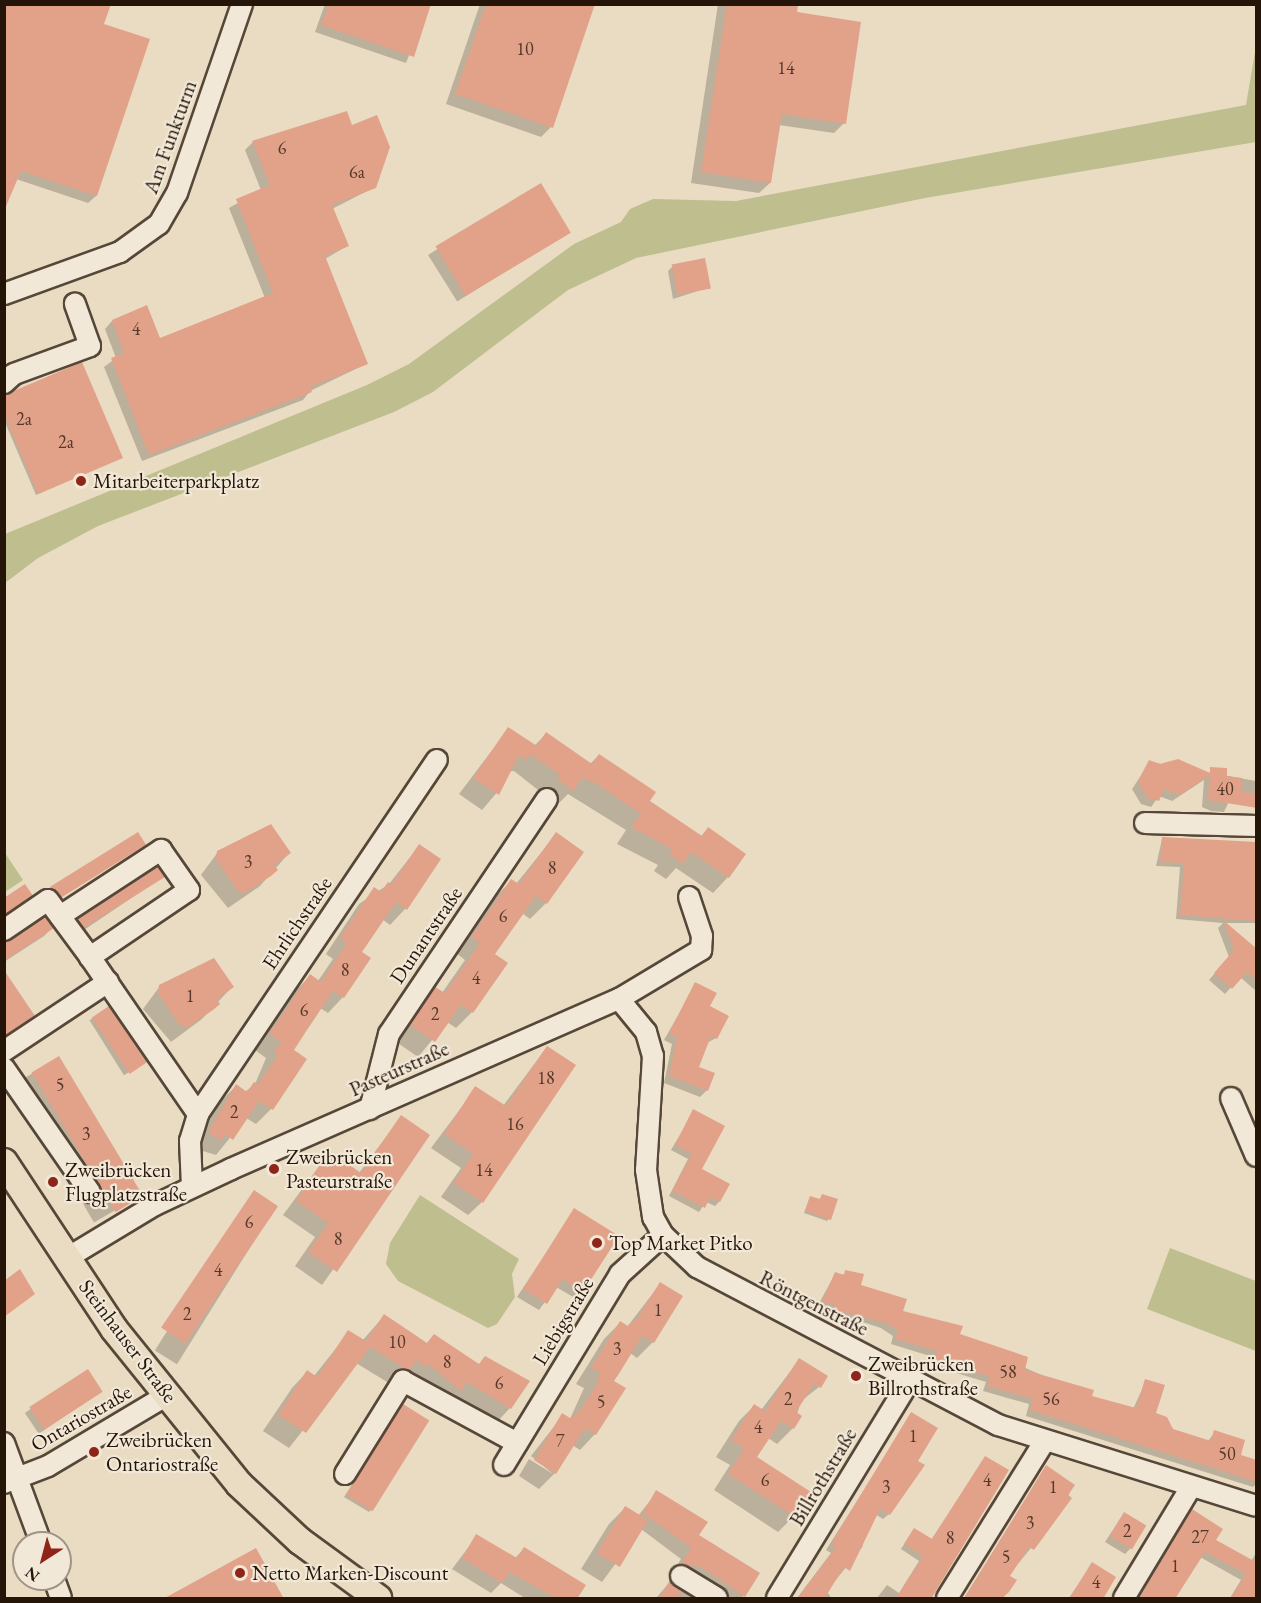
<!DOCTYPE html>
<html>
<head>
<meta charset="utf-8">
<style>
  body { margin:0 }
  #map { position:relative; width:1261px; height:1603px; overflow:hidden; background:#e9dcc3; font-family:"EB Garamond",serif }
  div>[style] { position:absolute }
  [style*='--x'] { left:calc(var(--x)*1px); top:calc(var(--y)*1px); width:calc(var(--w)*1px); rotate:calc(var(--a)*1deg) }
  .green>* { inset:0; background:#bebe8e }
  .shadow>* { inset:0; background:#0003; transform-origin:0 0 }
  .building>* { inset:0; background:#e2a189; transform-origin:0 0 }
  .roads { filter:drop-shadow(2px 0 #564738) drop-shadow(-2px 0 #564738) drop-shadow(0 2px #564738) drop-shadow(0 -2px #564738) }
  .minor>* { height:20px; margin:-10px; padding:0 10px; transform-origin:10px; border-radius:10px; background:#f1e8d8 }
  .major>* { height:26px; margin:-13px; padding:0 13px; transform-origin:13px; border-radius:13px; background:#e9dcc3 }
  .dots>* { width:16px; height:16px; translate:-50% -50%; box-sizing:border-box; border:3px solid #f1e8d8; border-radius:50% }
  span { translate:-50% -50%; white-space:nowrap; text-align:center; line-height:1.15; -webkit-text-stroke:4.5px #f1e8d8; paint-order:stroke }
  .number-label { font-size:18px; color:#543829 }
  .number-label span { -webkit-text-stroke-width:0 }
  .street-label { font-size:21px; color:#251509 }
  .poi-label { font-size:21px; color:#251509 }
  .left { translate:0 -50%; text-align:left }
  .frame { position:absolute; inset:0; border:6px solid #251509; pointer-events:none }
  .north { position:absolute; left:12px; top:1531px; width:60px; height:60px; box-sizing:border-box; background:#f1e8d8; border:2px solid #9f9485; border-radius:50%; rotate:216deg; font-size:16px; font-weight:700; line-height:24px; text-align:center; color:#251509 }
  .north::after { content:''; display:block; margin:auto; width:21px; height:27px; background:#8f2418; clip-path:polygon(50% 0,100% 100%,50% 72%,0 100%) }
</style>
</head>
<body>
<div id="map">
  <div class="green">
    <div style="clip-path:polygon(1256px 46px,1256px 142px,925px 198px,636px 258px,568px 290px,433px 392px,394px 412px,98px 526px,38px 558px,5px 583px,5px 534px,367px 385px,409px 364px,574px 244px,621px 222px,630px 209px,653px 199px,736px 201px,1246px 105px)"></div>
    <div style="clip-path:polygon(5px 853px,23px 880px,5px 892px,4px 892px)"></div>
    <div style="clip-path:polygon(420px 1195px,519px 1259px,512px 1274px,515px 1297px,497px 1324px,488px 1328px,398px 1281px,386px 1264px,390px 1243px)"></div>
    <div style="clip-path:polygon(1170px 1248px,1256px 1281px,1256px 1351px,1147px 1309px)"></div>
  </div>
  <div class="shadow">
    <div style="clip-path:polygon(325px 4px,429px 4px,406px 63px,315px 32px)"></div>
    <div style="clip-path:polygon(480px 4px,594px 4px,551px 127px,541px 137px,446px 104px)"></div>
    <div style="clip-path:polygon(718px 4px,797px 4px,796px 13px,844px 123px,834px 133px,779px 125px,770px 183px,759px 193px,691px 183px)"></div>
    <div style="clip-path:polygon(102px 25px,96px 196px,88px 203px,16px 179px)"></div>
    <div style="clip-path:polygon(253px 142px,375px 187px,332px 209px,347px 246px,325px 259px,366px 364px,310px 391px,303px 400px,142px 461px,104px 367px,116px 358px,105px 329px,112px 321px,159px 340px,265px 298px,229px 208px,261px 190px,245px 150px)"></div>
    <div style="left:540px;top:185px;width:55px;height:132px;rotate:58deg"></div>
    <div style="clip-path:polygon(672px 267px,710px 287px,673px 299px,668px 271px)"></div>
    <div style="clip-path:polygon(4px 396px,121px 458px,36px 495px,4px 420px)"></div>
    <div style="clip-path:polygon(509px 728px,534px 746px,546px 734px,590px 764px,599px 755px,648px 801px,700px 837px,708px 829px,728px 877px,713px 893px,676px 868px,666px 879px,654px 871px,658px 865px,617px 844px,626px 830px,568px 794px,557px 805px,514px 771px,506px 772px,500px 780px,505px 783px,482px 810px,459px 794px)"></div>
    <div style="clip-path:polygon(1150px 762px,1256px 781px,1256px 796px,1231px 797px,1224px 812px,1211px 811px,1202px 807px,1204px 780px,1172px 801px,1159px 796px,1151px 807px,1141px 804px,1132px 789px)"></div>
    <div style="clip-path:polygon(556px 834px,546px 903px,530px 919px,522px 913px,493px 954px,472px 1012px,456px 1028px,447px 1022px,418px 1057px,395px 1041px,420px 1004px,435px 989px,442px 993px,465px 960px,456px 953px,496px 896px,511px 881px,516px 884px)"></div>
    <div style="clip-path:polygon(1162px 839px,1256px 846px,1256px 923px,1224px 923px,1256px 951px,1256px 991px,1240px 977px,1225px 994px,1209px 980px,1229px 957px,1218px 928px,1223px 923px,1176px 919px,1180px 867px,1156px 866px)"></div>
    <div style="clip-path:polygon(419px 846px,438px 860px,405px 909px,390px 925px,382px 919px,360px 952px,343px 997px,328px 1013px,320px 1008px,292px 1050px,271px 1109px,256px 1124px,246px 1118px,216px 1155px,193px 1148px,221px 1101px,236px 1086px,245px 1092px,255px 1084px,266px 1058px,255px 1050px,295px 991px,310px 976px,318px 981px,333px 959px,326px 954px,359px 904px,389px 884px)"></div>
    <div style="clip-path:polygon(218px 852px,289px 853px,260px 886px,228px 908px,201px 875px)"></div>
    <div style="clip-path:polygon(161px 878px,84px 930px,76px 922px,78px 920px)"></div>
    <div style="clip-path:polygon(31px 896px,23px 904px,4px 916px,4px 899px)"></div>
    <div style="clip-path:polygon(52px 928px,44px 936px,4px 962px,4px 940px)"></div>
    <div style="clip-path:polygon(4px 973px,33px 1016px,4px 1038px)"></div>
    <div style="clip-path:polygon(696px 984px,716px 1038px,707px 1043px,697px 1068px,707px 1090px,700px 1097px,664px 1083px,672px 1044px,664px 1040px)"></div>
    <div style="clip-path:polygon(160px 986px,232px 987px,202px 1019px,171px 1042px,143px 1009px)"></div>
    <div style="left:109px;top:1008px;width:65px;height:23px;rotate:58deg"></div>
    <div style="clip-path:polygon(547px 1047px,482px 1202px,468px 1215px,441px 1197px,461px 1168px,431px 1148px,476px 1088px,503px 1106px)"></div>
    <div style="left:59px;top:1058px;width:160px;height:52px;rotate:60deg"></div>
    <div style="clip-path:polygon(694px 1111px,700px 1170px,719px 1202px,715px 1206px,706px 1202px,699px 1212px,669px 1196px,688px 1159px,671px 1150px)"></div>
    <div style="clip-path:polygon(401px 1117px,428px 1135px,322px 1285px,295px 1266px,315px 1237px,283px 1215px,329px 1153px,359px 1173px)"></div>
    <div style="left:254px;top:1192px;width:26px;height:187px;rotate:32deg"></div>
    <div style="clip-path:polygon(822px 1196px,829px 1219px,827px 1221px,804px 1213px,810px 1197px,819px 1200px)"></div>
    <div style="clip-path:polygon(575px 1209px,582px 1291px,575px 1298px,556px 1287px,539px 1310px,517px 1297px)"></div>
    <div style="clip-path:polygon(835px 1274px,862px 1276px,859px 1286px,901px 1313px,1091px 1397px,1133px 1409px,1146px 1381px,1154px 1414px,1172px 1431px,1208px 1441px,1215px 1432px,1239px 1456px,1256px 1462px,1256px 1484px,1253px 1487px,1026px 1416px,1029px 1404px,983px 1391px,986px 1382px,930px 1365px,933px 1357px,891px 1344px,893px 1336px,881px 1328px,817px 1307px)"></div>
    <div style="clip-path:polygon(660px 1284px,653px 1342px,637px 1358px,630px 1353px,612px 1382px,595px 1434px,580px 1450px,572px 1445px,555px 1473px,539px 1489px,519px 1476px,529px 1459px,553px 1474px,531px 1456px,563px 1415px,570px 1419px,584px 1388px,576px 1384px,604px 1339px,620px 1323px,627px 1327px)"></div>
    <div style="clip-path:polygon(384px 1316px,426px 1344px,434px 1335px,478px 1365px,485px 1358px,510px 1408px,495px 1424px,392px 1385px,356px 1363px,289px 1448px,263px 1431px,292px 1388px,307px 1372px,314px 1376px,349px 1332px,362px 1341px)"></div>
    <div style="clip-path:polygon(799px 1360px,819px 1387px,801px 1401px,793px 1428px,777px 1444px,768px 1438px,755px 1458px,794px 1516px,778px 1532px,714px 1490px,730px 1465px,716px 1457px,739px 1421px,754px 1406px,761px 1410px)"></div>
    <div style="left:87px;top:1371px;width:25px;height:75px;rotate:56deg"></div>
    <div style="clip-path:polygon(401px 1408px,371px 1510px,369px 1512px,344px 1497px)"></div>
    <div style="clip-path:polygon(912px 1414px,889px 1514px,883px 1519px,875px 1514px,858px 1542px,863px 1546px,827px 1591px,831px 1598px,797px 1598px,831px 1553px,826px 1550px)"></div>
    <div style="clip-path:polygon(985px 1458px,929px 1598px,877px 1598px,887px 1585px,899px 1593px,919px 1561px,901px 1549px,910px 1535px,931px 1540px)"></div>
    <div style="clip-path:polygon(1046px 1467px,1073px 1485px,1062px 1510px,1008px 1576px,1015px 1581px,1003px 1598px,964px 1598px)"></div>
    <div style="clip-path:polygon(657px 1492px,697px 1536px,758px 1573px,742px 1598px,713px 1598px,671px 1575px,681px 1559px,641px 1529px,602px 1582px,581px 1569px,609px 1524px,625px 1508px,638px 1516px)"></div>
    <div style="clip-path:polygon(1192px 1511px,1214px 1541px,1251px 1561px,1256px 1553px,1256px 1598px,1230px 1598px,1241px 1580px,1200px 1557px,1173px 1598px,1136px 1598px)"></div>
    <div style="clip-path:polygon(1124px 1513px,1130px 1549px,1125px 1554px,1105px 1542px)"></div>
    <div style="clip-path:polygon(477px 1536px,515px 1558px,524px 1549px,579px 1598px,525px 1598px,501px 1583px,491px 1593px,452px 1569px)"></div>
    <div style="clip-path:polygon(1092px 1564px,1101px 1598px,1057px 1598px,1069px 1598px)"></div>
    <div style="clip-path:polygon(670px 1582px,694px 1598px,656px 1598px)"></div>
  </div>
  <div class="building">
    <div style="clip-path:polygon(4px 4px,111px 4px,104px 24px,150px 39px,97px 196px,21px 171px,4px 211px)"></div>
    <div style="clip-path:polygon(329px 4px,431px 4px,414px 57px,321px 25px)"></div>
    <div style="clip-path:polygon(486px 4px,595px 4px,553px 128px,455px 94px)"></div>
    <div style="clip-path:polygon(727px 4px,798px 4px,797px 12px,861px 22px,846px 124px,782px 114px,771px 183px,701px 172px)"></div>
    <div style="clip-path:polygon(347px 111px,352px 125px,377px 115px,390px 147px,376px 188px,332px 205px,349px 246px,325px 256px,368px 364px,310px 387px,312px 392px,149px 455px,111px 358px,124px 353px,112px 320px,147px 305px,160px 338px,273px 293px,236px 199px,270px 185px,252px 141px)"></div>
    <div style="left:541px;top:183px;width:58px;height:123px;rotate:59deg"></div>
    <div style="left:705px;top:258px;width:31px;height:34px;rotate:79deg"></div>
    <div style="clip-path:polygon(82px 362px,123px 458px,38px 494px,4px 414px,4px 395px)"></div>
    <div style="clip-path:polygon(508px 727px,537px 746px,527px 760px,519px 755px,499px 795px,473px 778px)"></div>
    <div style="clip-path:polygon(546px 732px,592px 764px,599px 754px,656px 792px,650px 801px,702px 836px,708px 827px,746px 854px,729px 878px,691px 852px,683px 864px,669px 854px,672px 849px,631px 827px,641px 814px,597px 784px,582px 778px,573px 791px,557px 779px,560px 775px,531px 755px)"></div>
    <div style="clip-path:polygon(1178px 759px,1210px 773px,1210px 767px,1227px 768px,1227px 776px,1242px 778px,1241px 792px,1257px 793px,1257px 808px,1208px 800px,1210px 775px,1180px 795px,1164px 789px,1159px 801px,1147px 798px,1138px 781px,1149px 760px,1160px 764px)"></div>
    <div style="clip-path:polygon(271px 824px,291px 853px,274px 865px,278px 870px,271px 876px,245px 893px,238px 892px,216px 859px,217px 851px)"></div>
    <div style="left:138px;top:832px;width:15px;height:104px;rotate:58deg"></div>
    <div style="clip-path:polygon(556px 832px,584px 852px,547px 904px,536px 896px,495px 954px,508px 963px,473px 1013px,461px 1005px,435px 1042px,410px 1025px,435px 987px,445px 993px,480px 943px,471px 937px,511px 879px,519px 884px)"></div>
    <div style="clip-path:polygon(1162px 837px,1257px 842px,1257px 921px,1180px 915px,1184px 863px,1160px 862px)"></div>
    <div style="clip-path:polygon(419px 844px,441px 859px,407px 910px,396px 902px,362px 952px,371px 958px,344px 998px,333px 991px,305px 1033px,294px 1050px,307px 1059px,273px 1110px,259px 1101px,233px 1140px,225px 1134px,221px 1141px,208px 1132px,236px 1084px,247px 1092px,254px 1082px,258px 1084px,278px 1055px,274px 1052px,281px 1042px,269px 1034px,310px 974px,321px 982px,347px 943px,340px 938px,374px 887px,381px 892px,388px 882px,392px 884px)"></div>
    <div style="left:158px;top:866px;width:13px;height:97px;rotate:58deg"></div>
    <div style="clip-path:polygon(25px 884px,33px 896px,4px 915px,4px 898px)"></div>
    <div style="clip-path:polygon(45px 916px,54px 928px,4px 961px,4px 942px)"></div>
    <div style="clip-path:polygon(1223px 920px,1257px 949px,1257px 980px,1247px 972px,1232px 989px,1214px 973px,1234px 950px)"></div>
    <div style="clip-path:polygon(214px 958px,234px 987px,217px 999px,220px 1004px,213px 1010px,188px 1027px,180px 1026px,158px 993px,159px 985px)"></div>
    <div style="clip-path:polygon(4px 970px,35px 1016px,4px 1036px)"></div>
    <div style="clip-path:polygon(695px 982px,717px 993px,710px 1006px,729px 1016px,717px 1039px,711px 1036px,699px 1067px,715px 1073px,708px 1091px,669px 1076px,677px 1038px,669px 1033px)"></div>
    <div style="left:109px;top:1006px;width:68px;height:21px;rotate:56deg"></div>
    <div style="clip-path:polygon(547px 1046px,576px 1065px,483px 1203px,454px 1183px,473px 1154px,444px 1134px,475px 1086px,506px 1106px)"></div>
    <div style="left:59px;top:1056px;width:163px;height:32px;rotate:59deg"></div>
    <div style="clip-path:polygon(693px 1109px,725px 1126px,702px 1169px,730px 1184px,720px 1202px,710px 1197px,705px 1208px,672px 1191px,692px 1154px,675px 1145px)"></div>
    <div style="clip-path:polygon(401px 1115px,430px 1135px,337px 1272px,308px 1252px,328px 1223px,296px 1201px,329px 1151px,361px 1173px)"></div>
    <div style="left:254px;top:1190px;width:29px;height:166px;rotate:34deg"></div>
    <div style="clip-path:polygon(822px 1194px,838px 1199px,831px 1220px,805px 1211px,810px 1196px,820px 1199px)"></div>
    <div style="clip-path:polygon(574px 1208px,619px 1236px,583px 1292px,563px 1279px,547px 1304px,523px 1289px)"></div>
    <div style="clip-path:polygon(20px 1269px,35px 1294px,4px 1317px,4px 1281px)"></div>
    <div style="clip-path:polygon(845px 1270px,864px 1274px,861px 1285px,907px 1299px,903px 1311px,963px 1326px,960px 1334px,1028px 1357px,1025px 1370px,1094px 1390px,1092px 1396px,1136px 1408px,1145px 1379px,1165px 1385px,1156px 1413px,1167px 1417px,1173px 1429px,1211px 1441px,1214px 1430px,1245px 1440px,1241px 1455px,1257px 1460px,1257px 1482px,1030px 1410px,1033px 1399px,987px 1386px,990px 1377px,935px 1359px,937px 1351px,895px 1339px,898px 1330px,886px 1323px,835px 1310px,836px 1305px,822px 1302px,835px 1272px,844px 1275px)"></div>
    <div style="clip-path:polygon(660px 1282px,683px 1296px,654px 1343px,642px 1336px,620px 1372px,614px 1381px,626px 1388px,596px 1435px,585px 1428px,556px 1474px,534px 1460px,562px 1413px,570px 1418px,580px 1411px,597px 1384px,599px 1372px,591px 1368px,620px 1321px,628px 1326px,637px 1319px)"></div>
    <div style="clip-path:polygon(384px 1314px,427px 1343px,434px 1334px,479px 1364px,485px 1356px,530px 1381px,511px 1409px,467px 1382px,461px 1391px,428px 1364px,426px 1367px,416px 1360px,409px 1371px,370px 1347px,306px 1433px,278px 1415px,307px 1370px,317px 1377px,348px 1330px,366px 1341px)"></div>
    <div style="clip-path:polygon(799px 1358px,828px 1376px,821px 1388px,814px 1384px,796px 1412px,802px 1416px,794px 1429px,781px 1421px,757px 1457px,811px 1492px,795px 1517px,728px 1474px,744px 1449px,731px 1440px,754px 1404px,765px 1411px)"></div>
    <div style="left:88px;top:1369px;width:27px;height:70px;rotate:57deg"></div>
    <div style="left:403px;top:1404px;width:31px;height:107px;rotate:32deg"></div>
    <div style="clip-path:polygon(911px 1412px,938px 1428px,918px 1461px,925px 1465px,890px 1515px,880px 1509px,850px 1571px,844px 1567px,824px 1599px,797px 1599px,836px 1547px,831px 1544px)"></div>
    <div style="clip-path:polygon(985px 1456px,1009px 1470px,931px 1599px,896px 1599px,923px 1556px,904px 1544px,914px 1528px,932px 1539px)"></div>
    <div style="clip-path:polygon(1046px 1465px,1075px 1485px,1068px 1495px,1072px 1498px,1034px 1550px,1029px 1547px,1010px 1576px,1017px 1580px,1009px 1592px,1001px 1599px,964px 1599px)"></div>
    <div style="clip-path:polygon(656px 1490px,708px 1522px,699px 1535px,760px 1573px,745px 1597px,701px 1567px,681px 1564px,691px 1548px,643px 1513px)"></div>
    <div style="left:625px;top:1506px;width:27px;height:55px;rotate:31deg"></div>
    <div style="clip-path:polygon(1192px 1509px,1223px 1529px,1216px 1540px,1254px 1561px,1257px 1557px,1257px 1599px,1230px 1599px,1246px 1574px,1205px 1552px,1175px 1599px,1139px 1599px)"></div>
    <div style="left:1124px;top:1512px;width:26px;height:28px;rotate:31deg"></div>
    <div style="clip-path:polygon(476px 1534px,517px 1558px,524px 1547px,586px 1585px,577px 1599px,557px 1599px,510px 1572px,502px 1583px,462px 1558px)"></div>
    <div style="clip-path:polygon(256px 1548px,284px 1599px,163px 1599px)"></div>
    <div style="clip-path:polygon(1092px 1562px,1116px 1577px,1103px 1599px,1069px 1599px)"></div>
    <div style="clip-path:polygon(670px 1580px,682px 1591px,677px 1599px,659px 1599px)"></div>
  </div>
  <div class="roads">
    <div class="minor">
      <div style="--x:4;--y:294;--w:123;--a:-19.9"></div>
      <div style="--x:120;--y:252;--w:48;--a:-35.7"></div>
      <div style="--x:159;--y:224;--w:36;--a:-60"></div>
      <div style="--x:177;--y:193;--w:200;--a:-71"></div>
      <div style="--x:4;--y:383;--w:13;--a:-42"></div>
      <div style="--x:14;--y:374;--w:81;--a:-20.2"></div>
      <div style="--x:90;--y:346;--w:45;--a:-109.7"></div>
      <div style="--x:1145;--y:823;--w:111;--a:1.5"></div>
      <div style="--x:60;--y:916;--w:121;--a:-33.2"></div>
      <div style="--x:161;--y:850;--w:49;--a:55"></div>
      <div style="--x:189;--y:890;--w:120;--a:145.9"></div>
      <div style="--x:90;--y:957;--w:191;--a:55.5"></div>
      <div style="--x:4;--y:930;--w:53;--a:-34.3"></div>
      <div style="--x:48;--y:900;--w:71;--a:53.6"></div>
      <div style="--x:619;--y:999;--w:43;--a:50.7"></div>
      <div style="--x:646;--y:1032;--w:25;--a:74"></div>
      <div style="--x:653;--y:1056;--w:114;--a:93.5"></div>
      <div style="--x:646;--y:1170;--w:48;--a:81.5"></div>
      <div style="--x:653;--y:1217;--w:21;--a:61"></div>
      <div style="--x:663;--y:1235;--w:47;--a:43.3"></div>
      <div style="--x:697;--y:1267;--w:340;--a:27.7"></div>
      <div style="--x:998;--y:1425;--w:270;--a:17.4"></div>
      <div style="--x:4;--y:1051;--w:125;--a:-33.6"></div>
      <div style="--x:4;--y:1068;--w:151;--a:55.3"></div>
      <div style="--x:1231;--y:1098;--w:63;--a:66.7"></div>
      <div style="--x:370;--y:1109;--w:77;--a:-75.8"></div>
      <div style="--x:389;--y:1034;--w:283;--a:-56.1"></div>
      <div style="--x:192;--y:1187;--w:46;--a:-92.5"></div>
      <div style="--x:190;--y:1141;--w:28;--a:-73"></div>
      <div style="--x:198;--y:1114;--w:427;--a:-56"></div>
      <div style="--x:67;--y:1258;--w:103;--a:-31.1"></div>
      <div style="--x:155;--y:1205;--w:84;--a:-25.3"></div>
      <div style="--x:231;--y:1169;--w:424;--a:-23.7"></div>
      <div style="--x:619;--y:999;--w:96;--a:-30.9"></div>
      <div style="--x:701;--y:950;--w:14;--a:-86"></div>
      <div style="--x:702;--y:936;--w:41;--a:-108.4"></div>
      <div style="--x:4;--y:1443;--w:107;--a:69.7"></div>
      <div style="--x:504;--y:1465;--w:223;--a:-58.7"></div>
      <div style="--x:620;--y:1274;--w:58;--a:-42.2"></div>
      <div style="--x:345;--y:1474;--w:110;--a:-58.1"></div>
      <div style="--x:403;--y:1381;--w:130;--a:28.5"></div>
      <div style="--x:4;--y:1483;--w:47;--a:-21.1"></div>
      <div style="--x:48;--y:1466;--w:139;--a:-30.8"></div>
      <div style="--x:681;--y:1576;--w:42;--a:31.4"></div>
      <div style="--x:54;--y:1579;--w:20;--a:70"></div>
      <div style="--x:777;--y:1598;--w:255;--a:-58.6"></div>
      <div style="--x:947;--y:1598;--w:184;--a:-58.1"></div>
      <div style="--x:1124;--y:1598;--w:130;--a:-58.9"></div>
    </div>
    <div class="major">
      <div style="--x:4;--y:1162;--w:200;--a:56.6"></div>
      <div style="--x:114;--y:1329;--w:199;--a:51.1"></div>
      <div style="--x:239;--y:1484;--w:83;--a:43.1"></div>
      <div style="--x:300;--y:1541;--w:97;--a:36.2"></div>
    </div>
  </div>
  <div class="dots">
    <div style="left:81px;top:481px;background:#8f2418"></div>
    <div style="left:274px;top:1169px;background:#8f2418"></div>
    <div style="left:53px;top:1182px;background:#8f2418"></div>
    <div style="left:597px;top:1243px;background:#8f2418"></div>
    <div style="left:856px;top:1376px;background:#8f2418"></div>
    <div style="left:94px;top:1452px;background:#8f2418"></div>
    <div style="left:240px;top:1573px;background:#8f2418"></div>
  </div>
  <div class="number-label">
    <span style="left:525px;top:49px">10</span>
    <span style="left:786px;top:68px">14</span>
    <span style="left:282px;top:148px">6</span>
    <span style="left:357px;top:172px">6a</span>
    <span style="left:136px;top:329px">4</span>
    <span style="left:24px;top:419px">2a</span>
    <span style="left:66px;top:442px">2a</span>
    <span style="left:1225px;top:789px">40</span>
    <span style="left:248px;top:862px">3</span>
    <span style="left:552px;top:868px">8</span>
    <span style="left:503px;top:916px">6</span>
    <span style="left:345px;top:970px">8</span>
    <span style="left:476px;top:978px">4</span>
    <span style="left:190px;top:996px">1</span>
    <span style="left:304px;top:1010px">6</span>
    <span style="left:435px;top:1014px">2</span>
    <span style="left:546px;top:1078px">18</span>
    <span style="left:60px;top:1085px">5</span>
    <span style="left:234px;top:1112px">2</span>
    <span style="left:515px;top:1124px">16</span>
    <span style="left:86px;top:1134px">3</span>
    <span style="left:484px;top:1170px">14</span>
    <span style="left:249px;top:1222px">6</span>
    <span style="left:338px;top:1239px">8</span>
    <span style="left:218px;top:1270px">4</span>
    <span style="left:658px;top:1310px">1</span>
    <span style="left:187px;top:1314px">2</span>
    <span style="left:397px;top:1342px">10</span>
    <span style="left:617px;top:1349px">3</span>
    <span style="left:447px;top:1362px">8</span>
    <span style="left:1008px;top:1372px">58</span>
    <span style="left:499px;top:1383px">6</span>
    <span style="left:788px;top:1399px">2</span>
    <span style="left:1051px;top:1399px">56</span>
    <span style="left:601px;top:1402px">5</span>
    <span style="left:758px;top:1427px">4</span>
    <span style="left:913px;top:1436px">1</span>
    <span style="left:560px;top:1441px">7</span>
    <span style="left:1227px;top:1454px">50</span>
    <span style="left:765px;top:1480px">6</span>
    <span style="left:987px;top:1480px">4</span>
    <span style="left:886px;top:1487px">3</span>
    <span style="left:1053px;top:1487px">1</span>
    <span style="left:1030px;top:1523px">3</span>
    <span style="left:1127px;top:1531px">2</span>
    <span style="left:1200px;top:1537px">27</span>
    <span style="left:950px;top:1538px">8</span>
    <span style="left:1006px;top:1557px">5</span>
    <span style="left:1175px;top:1566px">1</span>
    <span style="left:1096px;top:1582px">4</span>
  </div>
  <div class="street-label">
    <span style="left:170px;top:137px;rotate:-70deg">Am Funkturm</span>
    <span style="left:297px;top:923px;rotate:-56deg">Ehrlichstraße</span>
    <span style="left:426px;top:935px;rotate:-56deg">Dunantstraße</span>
    <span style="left:399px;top:1069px;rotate:-24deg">Pasteurstraße</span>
    <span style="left:814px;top:1303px;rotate:27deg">Röntgenstraße</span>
    <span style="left:563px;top:1321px;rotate:-59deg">Liebigstraße</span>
    <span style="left:128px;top:1341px;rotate:53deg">Steinhauser Straße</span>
    <span style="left:81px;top:1418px;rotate:-30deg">Ontariostraße</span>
    <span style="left:823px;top:1477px;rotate:-59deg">Billrothstraße</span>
  </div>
  <div class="poi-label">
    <span class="left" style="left:93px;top:481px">Mitarbeiterparkplatz</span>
    <span class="left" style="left:286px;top:1169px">Zweibrücken<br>Pasteurstraße</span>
    <span class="left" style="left:65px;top:1182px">Zweibrücken<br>Flugplatzstraße</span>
    <span class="left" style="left:609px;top:1243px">Top Market Pitko</span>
    <span class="left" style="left:868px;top:1376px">Zweibrücken<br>Billrothstraße</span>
    <span class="left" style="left:106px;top:1452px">Zweibrücken<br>Ontariostraße</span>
    <span class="left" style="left:252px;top:1573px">Netto Marken-Discount</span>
  </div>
  <div class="frame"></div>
  <div class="north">N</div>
</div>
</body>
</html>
